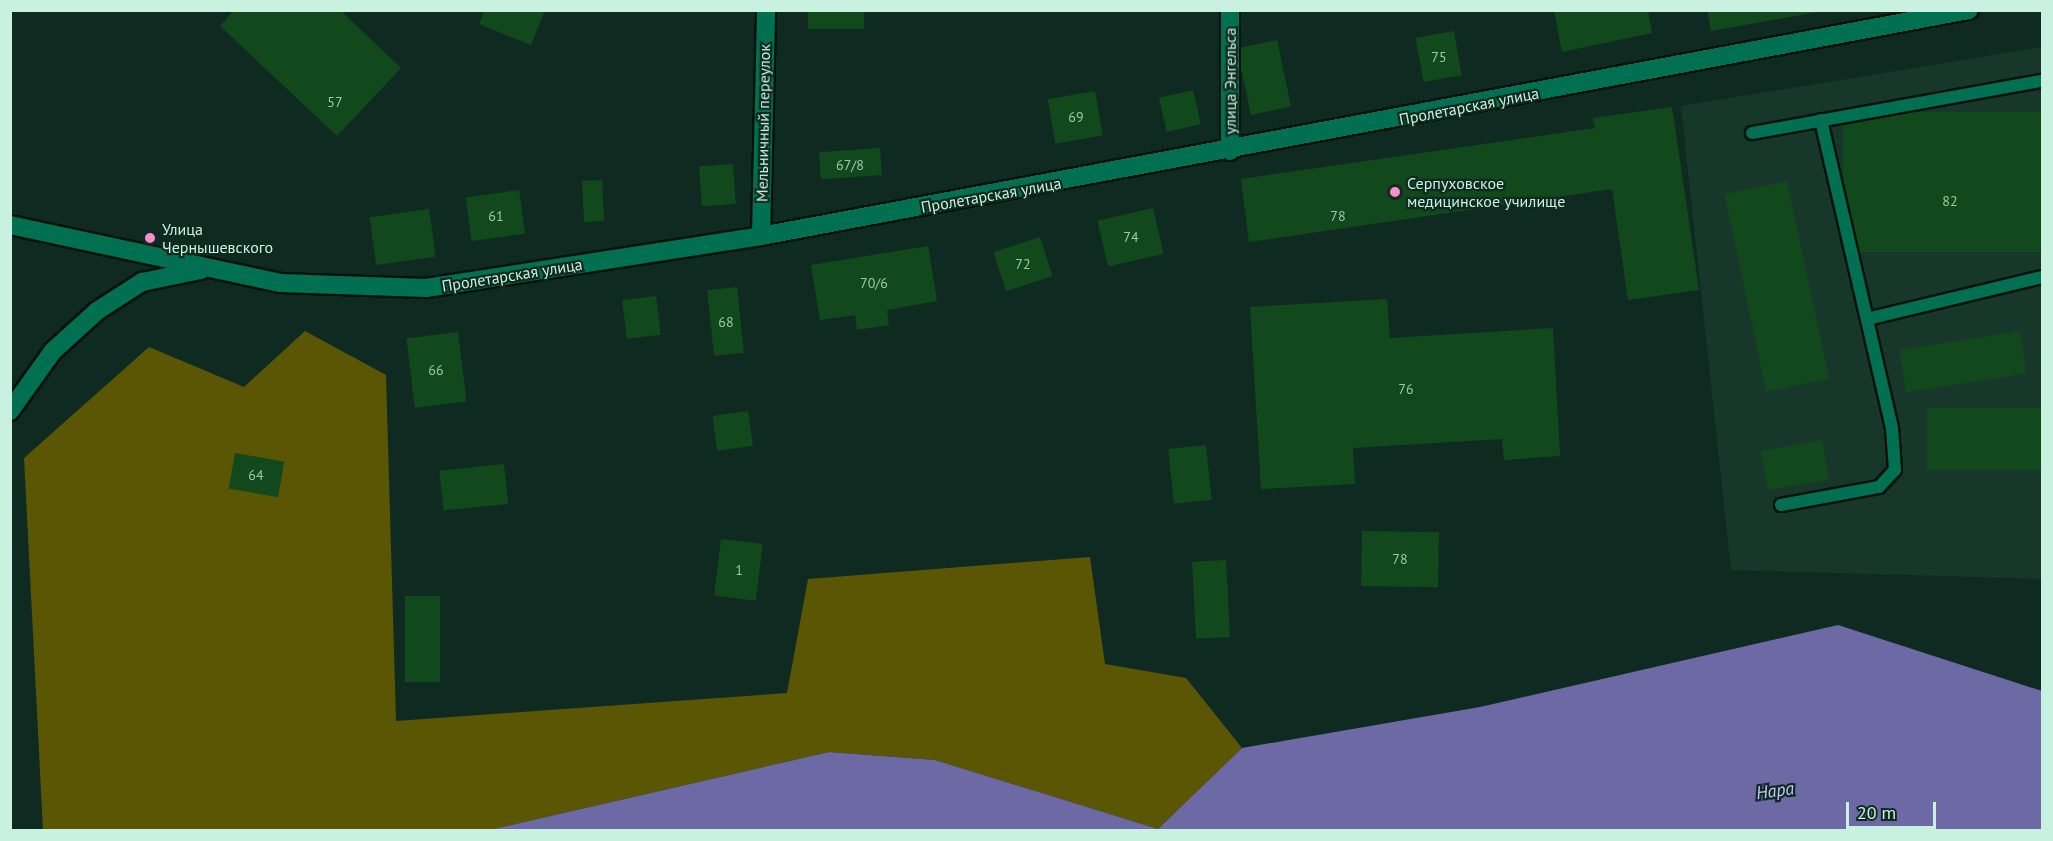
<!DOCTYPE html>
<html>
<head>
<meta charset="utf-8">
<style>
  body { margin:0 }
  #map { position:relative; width:2053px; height:841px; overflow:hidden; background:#0f2b21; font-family:"PT Sans",sans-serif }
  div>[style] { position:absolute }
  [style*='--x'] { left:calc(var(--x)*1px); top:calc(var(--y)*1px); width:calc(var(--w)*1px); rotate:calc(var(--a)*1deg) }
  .built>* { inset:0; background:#17372b }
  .forest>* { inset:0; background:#5a5604 }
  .water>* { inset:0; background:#6d69a5 }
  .building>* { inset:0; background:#12491c; transform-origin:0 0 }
  .roads { filter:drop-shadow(2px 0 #00130a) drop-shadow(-2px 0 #00130a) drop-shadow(0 2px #00130a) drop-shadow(0 -2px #00130a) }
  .lane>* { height:12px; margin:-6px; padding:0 6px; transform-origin:6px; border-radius:6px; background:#016f51 }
  .street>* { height:18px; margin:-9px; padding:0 9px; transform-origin:9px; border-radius:9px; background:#016f51 }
  .secondary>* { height:18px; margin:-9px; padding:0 9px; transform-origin:9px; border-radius:9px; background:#016f51 }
  .dots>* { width:16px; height:16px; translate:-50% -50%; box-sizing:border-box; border:3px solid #0f2b21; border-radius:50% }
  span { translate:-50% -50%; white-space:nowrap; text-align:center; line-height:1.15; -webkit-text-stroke:4.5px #0f2b21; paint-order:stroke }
  .number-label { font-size:14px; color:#9ac7ae }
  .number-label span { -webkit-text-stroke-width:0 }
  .street-label { font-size:16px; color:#c8f1df }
  .poi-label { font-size:16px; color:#c8f1df }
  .left { translate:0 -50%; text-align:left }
  .water-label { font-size:18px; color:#c7c5fa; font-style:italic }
  .frame { position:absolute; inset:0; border:12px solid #c8f1df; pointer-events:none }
  .scale { position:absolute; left:1846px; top:802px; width:90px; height:27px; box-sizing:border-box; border:3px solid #c8f1df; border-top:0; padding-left:8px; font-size:18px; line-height:21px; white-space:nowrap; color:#c8f1df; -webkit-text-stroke:4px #0f2b21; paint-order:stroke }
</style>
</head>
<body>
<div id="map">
  <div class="built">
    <div style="clip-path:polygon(2042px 47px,2042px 579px,1731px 570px,1681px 106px)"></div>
  </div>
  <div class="forest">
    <div style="clip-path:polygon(305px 331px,386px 375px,396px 721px,787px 693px,808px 579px,1090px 557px,1105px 664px,1186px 678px,1242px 748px,1158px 829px,935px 760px,829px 752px,489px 830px,43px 830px,24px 458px,149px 347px,244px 387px)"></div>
  </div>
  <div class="water">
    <div style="clip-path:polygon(1838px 625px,2042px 691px,2042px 830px,489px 830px,829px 752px,935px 760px,1158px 829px,1242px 748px,1480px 707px)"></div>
  </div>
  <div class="building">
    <div style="clip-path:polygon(234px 10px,340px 10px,401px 68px,337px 136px,220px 26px)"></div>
    <div style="clip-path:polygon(484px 10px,545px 10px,531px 45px,479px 24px)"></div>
    <div style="left:808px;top:10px;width:56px;height:19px"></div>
    <div style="clip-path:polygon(1554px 10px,1648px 10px,1652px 33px,1562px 52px)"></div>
    <div style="clip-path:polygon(1707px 10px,1818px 10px,1818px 12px,1711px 31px)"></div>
    <div style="left:1454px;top:31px;width:45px;height:39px;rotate:80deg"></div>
    <div style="left:1277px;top:40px;width:68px;height:41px;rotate:78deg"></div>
    <div style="left:1193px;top:90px;width:35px;height:35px;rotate:77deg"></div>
    <div style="left:1095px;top:91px;width:45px;height:48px;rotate:80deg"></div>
    <div style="clip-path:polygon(1672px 107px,1699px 290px,1628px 300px,1612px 189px,1249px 242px,1241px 179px,1595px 128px,1593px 118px)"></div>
    <div style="left:2042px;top:112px;width:140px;height:199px;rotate:90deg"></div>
    <div style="left:880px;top:148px;width:27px;height:61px;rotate:86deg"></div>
    <div style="left:733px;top:164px;width:40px;height:34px;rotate:86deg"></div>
    <div style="left:602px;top:180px;width:41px;height:20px;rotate:87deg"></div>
    <div style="left:1787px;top:181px;width:202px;height:64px;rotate:78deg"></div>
    <div style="left:519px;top:190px;width:44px;height:54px;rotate:82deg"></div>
    <div style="left:1153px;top:208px;width:47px;height:57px;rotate:77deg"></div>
    <div style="left:429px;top:209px;width:48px;height:60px;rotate:82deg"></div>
    <div style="left:1040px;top:237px;width:41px;height:49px;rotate:72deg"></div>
    <div style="clip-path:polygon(928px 246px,937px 301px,887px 310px,889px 325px,857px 330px,855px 315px,820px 320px,811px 265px)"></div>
    <div style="left:737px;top:287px;width:66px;height:30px;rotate:84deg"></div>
    <div style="left:656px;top:296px;width:39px;height:34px;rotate:83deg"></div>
    <div style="clip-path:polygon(1387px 299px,1390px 338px,1553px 328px,1560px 456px,1504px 460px,1502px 439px,1353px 448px,1355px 484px,1261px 489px,1250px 307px)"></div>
    <div style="left:2020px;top:331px;width:43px;height:122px;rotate:81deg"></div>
    <div style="left:458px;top:332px;width:70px;height:52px;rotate:83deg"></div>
    <div style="left:2042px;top:408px;width:62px;height:115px;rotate:90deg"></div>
    <div style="left:748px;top:411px;width:35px;height:36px;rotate:82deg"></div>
    <div style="left:1822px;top:440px;width:40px;height:62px;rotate:80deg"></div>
    <div style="left:1206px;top:445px;width:55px;height:38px;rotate:84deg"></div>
    <div style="left:235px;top:453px;width:50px;height:36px;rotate:10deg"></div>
    <div style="left:504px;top:464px;width:40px;height:65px;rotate:84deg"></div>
    <div style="left:1362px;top:531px;width:77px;height:55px;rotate:1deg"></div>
    <div style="left:721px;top:539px;width:42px;height:57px;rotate:7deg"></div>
    <div style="left:1226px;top:560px;width:77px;height:34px;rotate:87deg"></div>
    <div style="left:405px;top:596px;width:35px;height:86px"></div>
  </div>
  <div class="roads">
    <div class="lane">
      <div style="--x:1752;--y:133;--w:295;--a:-10.2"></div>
      <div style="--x:1867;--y:319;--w:180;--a:-13.5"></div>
      <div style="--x:1781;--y:505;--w:100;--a:-10.4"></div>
      <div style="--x:1879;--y:487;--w:23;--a:-47"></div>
      <div style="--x:1895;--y:470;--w:42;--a:-94.1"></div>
      <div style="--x:1892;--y:428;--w:316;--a:-103"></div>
    </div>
    <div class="street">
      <div style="--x:1230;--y:151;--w:141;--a:-90"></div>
      <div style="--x:761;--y:236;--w:226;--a:-88.7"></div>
    </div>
    <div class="secondary">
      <div style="--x:10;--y:225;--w:276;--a:12.1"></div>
      <div style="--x:280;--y:283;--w:146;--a:2"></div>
      <div style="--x:426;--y:288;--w:339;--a:-8.8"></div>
      <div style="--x:761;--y:236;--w:1229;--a:-10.6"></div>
      <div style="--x:10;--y:411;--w:74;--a:-54.4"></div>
      <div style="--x:53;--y:351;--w:59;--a:-42.3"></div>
      <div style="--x:97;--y:311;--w:54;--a:-32.8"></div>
      <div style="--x:142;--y:282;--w:60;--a:-11.5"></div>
    </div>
  </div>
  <div class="dots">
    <div style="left:1395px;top:192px;background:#f98fca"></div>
    <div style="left:150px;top:238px;background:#f98fca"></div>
  </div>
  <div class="number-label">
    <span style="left:1439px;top:57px">75</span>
    <span style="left:335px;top:102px">57</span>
    <span style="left:1076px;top:117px">69</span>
    <span style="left:850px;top:165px">67/8</span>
    <span style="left:1950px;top:201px">82</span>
    <span style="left:496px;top:216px">61</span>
    <span style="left:1338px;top:216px">78</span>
    <span style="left:1131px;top:237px">74</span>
    <span style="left:1023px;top:264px">72</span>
    <span style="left:874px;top:283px">70/6</span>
    <span style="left:726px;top:322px">68</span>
    <span style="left:436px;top:370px">66</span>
    <span style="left:1406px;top:389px">76</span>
    <span style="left:256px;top:475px">64</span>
    <span style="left:1400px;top:559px">78</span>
    <span style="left:739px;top:570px">1</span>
  </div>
  <div class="street-label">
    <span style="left:1230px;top:81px;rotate:-90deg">улица Энгельса</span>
    <span style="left:1469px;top:106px;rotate:-11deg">Пролетарская улица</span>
    <span style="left:763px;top:123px;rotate:-89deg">Мельничный переулок</span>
    <span style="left:991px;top:195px;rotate:-10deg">Пролетарская улица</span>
    <span style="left:512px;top:275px;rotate:-9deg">Пролетарская улица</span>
  </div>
  <div class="poi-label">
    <span class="left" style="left:1407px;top:192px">Серпуховское<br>медицинское училище</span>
    <span class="left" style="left:162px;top:238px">Улица<br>Чернышевского</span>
  </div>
  <div class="water-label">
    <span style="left:1775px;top:791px;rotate:-8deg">Нара</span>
  </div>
  <div class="frame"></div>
  <div class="scale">20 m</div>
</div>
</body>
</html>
